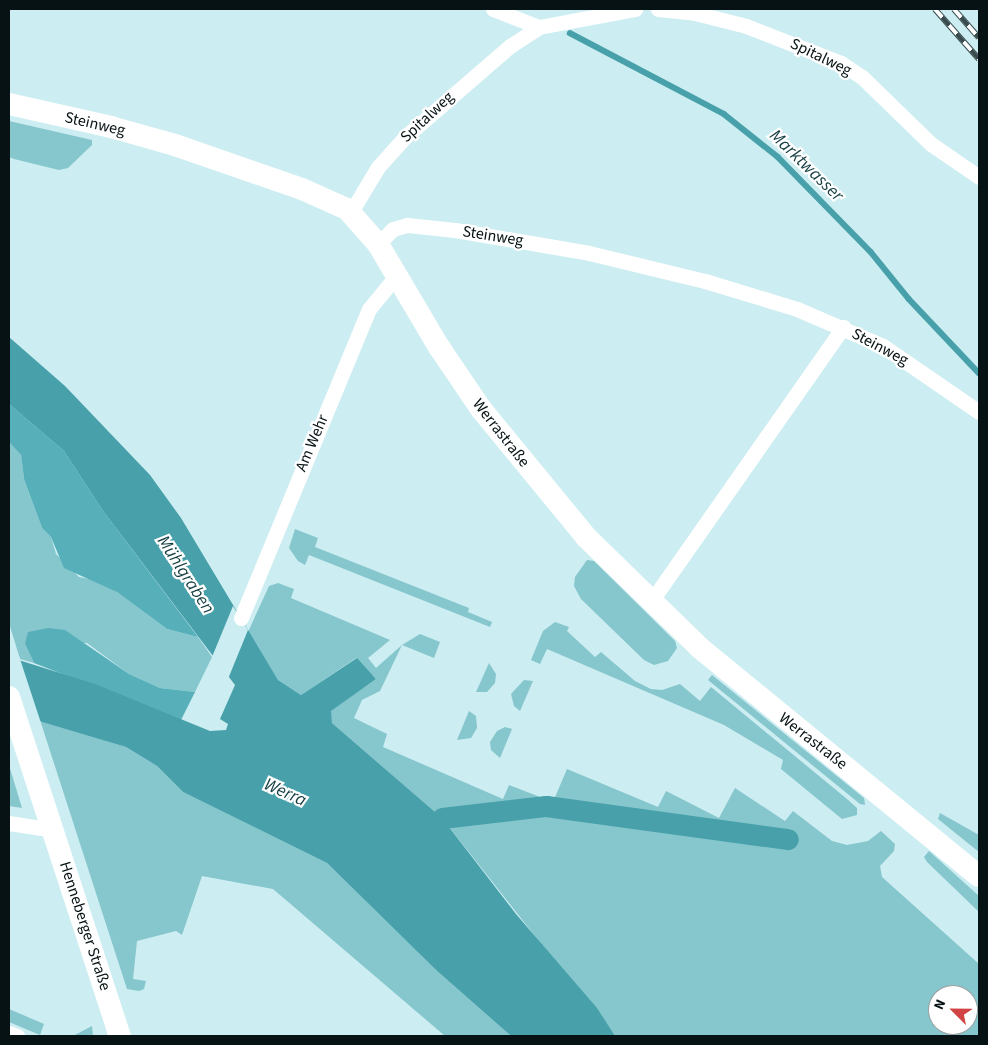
<!DOCTYPE html>
<html>
<head>
<meta charset="utf-8">
<style>
  body { margin:0 }
  #map { position:relative; width:988px; height:1045px; overflow:hidden; background:#ccedf1; font-family:"Source Sans 3",sans-serif }
  div>[style] { position:absolute }
  [style*='--x'] { left:calc(var(--x)*1px); top:calc(var(--y)*1px); width:calc(var(--w)*1px); rotate:calc(var(--a)*1deg) }
  .green>* { inset:0; background:#86c6cd }
  .forest>* { inset:0; background:#57afb9 }
  .water>* { inset:0; background:#48a1aa }
  .pier>* { inset:0; background:#ccedf1 }
  .stream>* { height:5.5px; margin:-2.75px; padding:0 2.75px; transform-origin:2.75px; border-radius:2.75px; background:#48a1aa }
  .canal>* { height:21px; margin:-10.5px; padding:0 10.5px; transform-origin:10.5px; border-radius:10.5px; background:#48a1aa }
  .street>* { height:15px; margin:-7.5px; padding:0 7.5px; transform-origin:7.5px; border-radius:7.5px; background:#fff }
  .secondary>* { height:22px; margin:-11px; padding:0 11px; transform-origin:11px; border-radius:11px; background:#fff }
  .rail>* { height:5.5px; margin-top:-2.75px; transform-origin:0; background:repeating-linear-gradient(90deg,#fff 0 11px,#394a4c 0 22px); box-sizing:border-box; border-block:1px solid #394a4c }
  span { translate:-50% -50%; white-space:nowrap; text-align:center; line-height:1.15; -webkit-text-stroke:4.5px #fff; paint-order:stroke }
  .street-label { font-size:16px; color:#061213 }
  .water-label { font-size:18px; color:#143e42; font-style:italic }
  .frame { position:absolute; inset:0; border:10px solid #061213; pointer-events:none }
  .north { position:absolute; left:928px; top:985px; width:50px; height:50px; box-sizing:border-box; background:#fff; border:1px solid #9ba0a1; border-radius:50%; rotate:293deg; font-size:14px; font-weight:700; line-height:20px; text-align:center; color:#061213 }
  .north::after { content:''; display:block; margin:auto; width:18px; height:22px; background:#d24343; clip-path:polygon(50% 0,100% 100%,50% 72%,0 100%) }
</style>
</head>
<body>
<div id="map">
  <div class="green">
    <div style="clip-path:polygon(9px 121px,92px 140px,92px 145px,68px 168px,59px 170px,14px 159px,9px 157px)"></div>
    <div style="clip-path:polygon(9px 442px,21px 455px,24px 479px,42px 528px,51px 537px,56px 554px,79px 577px,99px 581px,117px 592px,167px 629px,198px 637px,212px 657px,195px 692px,160px 688px,129px 674px,87px 643px,25px 644px,34px 663px,20px 659px,9px 623px)"></div>
    <div style="clip-path:polygon(295px 529px,318px 538px,315px 547px,469px 608px,468px 612px,492px 622px,490px 627px,309px 555px,305px 565px,298px 561px,289px 548px)"></div>
    <div style="clip-path:polygon(587px 560px,594px 561px,675px 641px,677px 648px,668px 661px,654px 665px,644px 660px,581px 599px,574px 586px,575px 577px)"></div>
    <div style="clip-path:polygon(evenodd,278px 583px,294px 589px,291px 598px,390px 640px,368px 658px,376px 668px,402px 645px,420px 634px,440px 642px,434px 658px,402px 645px,380px 691px,362px 700px,354px 718px,387px 734px,383px 747px,503px 799px,509px 785px,553px 802px,567px 769px,658px 807px,666px 791px,719px 818px,735px 788px,785px 821px,793px 811px,832px 841px,847px 845px,868px 841px,881px 831px,895px 844px,894px 851px,880px 866px,882px 877px,979px 964px,979px 1036px,614px 1036px,442px 818px,332px 723px,330px 711px,376px 679px,356px 658px,301px 695px,278px 680px,248px 632px,269px 586px,278px 583px,938px 995px,968px 995px,968px 1025px,938px 1025px,938px 995px)"></div>
    <div style="clip-path:polygon(555px 622px,569px 627px,567px 631px,595px 657px,601px 652px,635px 681px,651px 689px,662px 690px,680px 684px,700px 701px,711px 687px,847px 799px,857px 808px,857px 815px,842px 819px,781px 769px,783px 760px,724px 725px,547px 649px,540px 664px,531px 660px,543px 631px)"></div>
    <div style="clip-path:polygon(489px 663px,496px 674px,495px 683px,487px 692px,476px 692px)"></div>
    <div style="clip-path:polygon(712px 675px,864px 798px,865px 805px,860px 804px,708px 680px)"></div>
    <div style="clip-path:polygon(524px 680px,533px 681px,520px 711px,514px 706px,511px 694px)"></div>
    <div style="clip-path:polygon(469px 711px,476px 716px,477px 728px,471px 738px,457px 740px)"></div>
    <div style="clip-path:polygon(40px 720px,126px 747px,157px 766px,183px 792px,327px 863px,436px 970px,511px 1036px,445px 1036px,273px 889px,202px 876px,182px 935px,176px 931px,137px 941px,133px 979px,146px 981px,144px 989px,139px 991px,127px 989px)"></div>
    <div style="clip-path:polygon(505px 727px,512px 729px,500px 758px,491px 750px,490px 742px,497px 731px)"></div>
    <div style="clip-path:polygon(9px 765px,22px 808px,9px 806px)"></div>
    <div style="clip-path:polygon(940px 813px,979px 835px,979px 852px,938px 819px)"></div>
    <div style="clip-path:polygon(929px 851px,979px 896px,979px 912px,927px 862px,924px 857px)"></div>
    <div style="clip-path:polygon(9px 1009px,44px 1024px,40px 1035px,9px 1022px)"></div>
    <div style="clip-path:polygon(92px 1026px,93px 1036px,73px 1036px)"></div>
  </div>
  <div class="forest">
    <div style="clip-path:polygon(9px 404px,64px 451px,103px 511px,198px 637px,167px 629px,117px 592px,64px 568px,51px 537px,42px 528px,24px 479px,21px 455px,9px 442px)"></div>
    <div style="clip-path:polygon(48px 628px,65px 630px,129px 674px,160px 688px,195px 692px,181px 720px,34px 663px,25px 644px,28px 632px)"></div>
  </div>
  <div class="water">
    <div style="clip-path:polygon(9px 337px,65px 386px,150px 475px,181px 518px,278px 680px,301px 695px,357px 658px,376px 679px,331px 711px,332px 723px,442px 818px,516px 914px,597px 1008px,615px 1036px,511px 1036px,436px 970px,327px 863px,183px 792px,157px 766px,126px 747px,9px 712px,9px 657px,95px 684px,210px 731px,226px 730px,228px 724px,220px 719px,235px 685px,103px 511px,64px 451px,9px 404px)"></div>
  </div>
  <div class="pier">
    <div style="clip-path:polygon(233px 606px,248px 630px,228px 679px,212px 657px)"></div>
    <div style="clip-path:polygon(9px 654px,19px 656px,41px 723px,9px 715px)"></div>
  </div>
  <div class="stream">
    <div style="--x:570;--y:33;--w:174;--a:27.7"></div>
    <div style="--x:724;--y:114;--w:69;--a:38.5"></div>
    <div style="--x:778;--y:157;--w:133;--a:45.6"></div>
    <div style="--x:871;--y:252;--w:60;--a:51"></div>
    <div style="--x:909;--y:299;--w:102;--a:46.6"></div>
  </div>
  <div class="canal">
    <div style="--x:442;--y:818;--w:105;--a:-6.6"></div>
    <div style="--x:546;--y:806;--w:244;--a:7.8"></div>
  </div>
  <div class="street">
    <div style="--x:493;--y:9;--w:49;--a:21.4"></div>
    <div style="--x:658;--y:9;--w:37;--a:6"></div>
    <div style="--x:695;--y:13;--w:53;--a:14.3"></div>
    <div style="--x:746;--y:26;--w:102;--a:21.3"></div>
    <div style="--x:841;--y:63;--w:25;--a:34"></div>
    <div style="--x:862;--y:77;--w:96;--a:44.2"></div>
    <div style="--x:931;--y:144;--w:58;--a:34.5"></div>
    <div style="--x:351;--y:212;--w:52;--a:-59"></div>
    <div style="--x:378;--y:167;--w:42;--a:-47.9"></div>
    <div style="--x:406;--y:136;--w:138;--a:-40.9"></div>
    <div style="--x:510;--y:46;--w:35;--a:-33"></div>
    <div style="--x:539;--y:27;--w:98;--a:-10.6"></div>
    <div style="--x:378;--y:244;--w:21;--a:-45"></div>
    <div style="--x:393;--y:229;--w:15;--a:-16"></div>
    <div style="--x:407;--y:225;--w:48;--a:5.9"></div>
    <div style="--x:455;--y:230;--w:136;--a:9.7"></div>
    <div style="--x:589;--y:253;--w:119;--a:13.6"></div>
    <div style="--x:705;--y:281;--w:96;--a:16.9"></div>
    <div style="--x:797;--y:309;--w:94;--a:23.3"></div>
    <div style="--x:883;--y:346;--w:116;--a:34.5"></div>
    <div style="--x:650;--y:603;--w:337;--a:-55"></div>
    <div style="--x:241;--y:618;--w:334;--a:-67.5"></div>
    <div style="--x:369;--y:309;--w:44;--a:-50.5"></div>
    <div style="--x:9;--y:823;--w:46;--a:8.8"></div>
    <div style="--x:9;--y:1033;--w:9;--a:21"></div>
  </div>
  <div class="secondary">
    <div style="--x:9;--y:104;--w:105;--a:12.7"></div>
    <div style="--x:111;--y:127;--w:66;--a:15.7"></div>
    <div style="--x:175;--y:145;--w:134;--a:19.1"></div>
    <div style="--x:302;--y:189;--w:49;--a:24"></div>
    <div style="--x:347;--y:209;--w:47;--a:48.5"></div>
    <div style="--x:378;--y:244;--w:120;--a:59.4"></div>
    <div style="--x:439;--y:347;--w:75;--a:55.9"></div>
    <div style="--x:481;--y:409;--w:166;--a:50.6"></div>
    <div style="--x:586;--y:537;--w:159;--a:44.2"></div>
    <div style="--x:700;--y:648;--w:360;--a:39.3"></div>
    <div style="--x:9;--y:697;--w:357;--a:71.9"></div>
  </div>
  <div class="rail">
    <div style="--x:935;--y:9;--w:67;--a:48.7"></div>
    <div style="--x:954;--y:9;--w:38;--a:49"></div>
  </div>
  <div class="street-label">
    <span style="left:821px;top:57px;rotate:26deg">Spitalweg</span>
    <span style="left:427px;top:117px;rotate:-43deg">Spitalweg</span>
    <span style="left:95px;top:124px;rotate:13deg">Steinweg</span>
    <span style="left:493px;top:236px;rotate:9deg">Steinweg</span>
    <span style="left:880px;top:347px;rotate:28deg">Steinweg</span>
    <span style="left:501px;top:433px;rotate:52deg">Werrastraße</span>
    <span style="left:312px;top:443px;rotate:-67deg">Am Wehr</span>
    <span style="left:813px;top:741px;rotate:38deg">Werrastraße</span>
    <span style="left:85px;top:926px;rotate:72deg">Henneberger Straße</span>
  </div>
  <div class="water-label">
    <span style="left:806px;top:166px;rotate:44deg">Marktwasser</span>
    <span style="left:185px;top:575px;rotate:57deg">Mühlgraben</span>
    <span style="left:285px;top:793px;rotate:24deg">Werra</span>
  </div>
  <div class="frame"></div>
  <div class="north">N</div>
</div>
</body>
</html>
